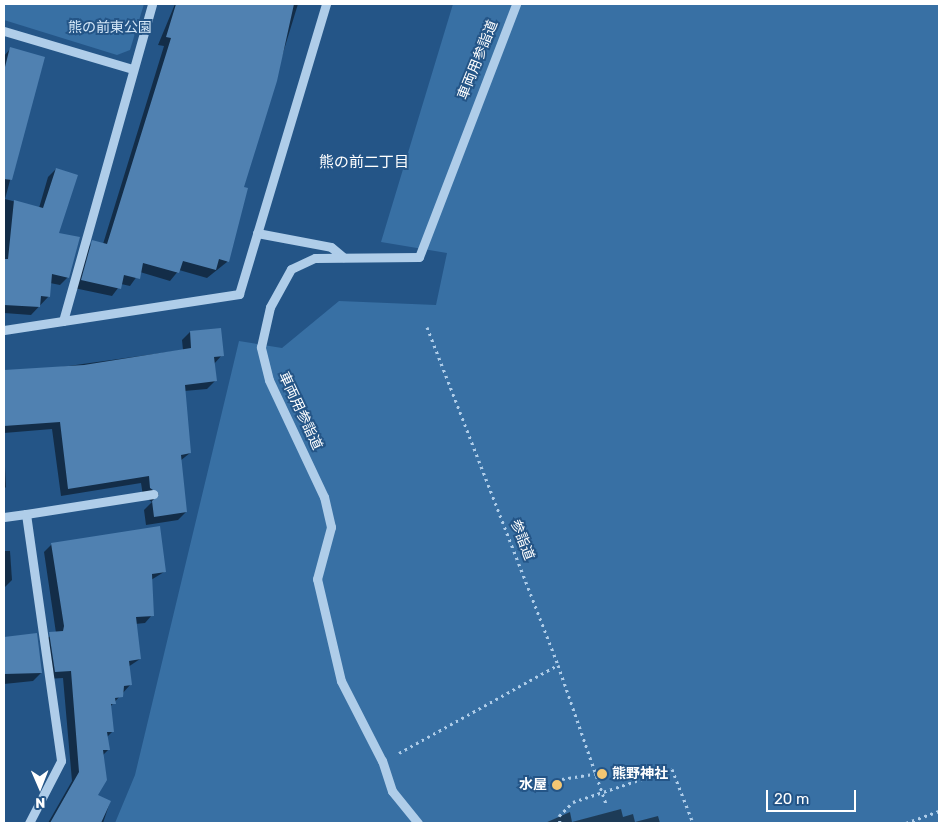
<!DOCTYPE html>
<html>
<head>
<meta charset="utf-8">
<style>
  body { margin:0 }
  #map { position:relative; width:943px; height:827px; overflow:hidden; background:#245587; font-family:Rubik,"Noto Sans JP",sans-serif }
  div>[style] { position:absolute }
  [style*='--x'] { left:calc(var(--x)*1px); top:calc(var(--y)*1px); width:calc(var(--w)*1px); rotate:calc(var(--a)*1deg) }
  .green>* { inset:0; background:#3870a4 }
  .shadow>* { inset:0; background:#0007 }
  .building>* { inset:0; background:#5081b1 }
  .path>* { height:3px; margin-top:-1.5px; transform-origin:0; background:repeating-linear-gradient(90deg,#afcde9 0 2.5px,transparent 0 6.5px) }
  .minor>* { height:9px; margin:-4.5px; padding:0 4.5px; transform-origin:4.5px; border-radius:4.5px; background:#afcde9 }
  .dots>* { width:14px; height:14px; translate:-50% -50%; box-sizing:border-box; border:2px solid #245587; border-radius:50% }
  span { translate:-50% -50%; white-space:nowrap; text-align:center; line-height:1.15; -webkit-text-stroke:4px #245587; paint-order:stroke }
  .park-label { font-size:14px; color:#d3e6f7 }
  .street-label { font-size:14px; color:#fff }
  .poi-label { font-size:14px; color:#fff; font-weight:700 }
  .left { translate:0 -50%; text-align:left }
  .right { translate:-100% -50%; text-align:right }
  .neighbourhood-label { font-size:15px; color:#fff }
  .frame { position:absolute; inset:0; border:5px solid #fff; pointer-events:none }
  .north { position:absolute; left:15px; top:762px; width:50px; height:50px; -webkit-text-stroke:4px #245587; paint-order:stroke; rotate:179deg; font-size:14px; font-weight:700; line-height:20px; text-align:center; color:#fff }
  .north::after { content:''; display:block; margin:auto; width:18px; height:22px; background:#fff; clip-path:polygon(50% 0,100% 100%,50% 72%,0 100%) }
  .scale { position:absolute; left:766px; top:790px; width:90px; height:22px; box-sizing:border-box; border:2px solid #fff; border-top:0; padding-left:6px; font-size:15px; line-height:18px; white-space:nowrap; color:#fff; -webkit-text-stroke:4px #245587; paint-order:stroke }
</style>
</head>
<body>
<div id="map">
  <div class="green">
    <div style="clip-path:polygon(4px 4px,144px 4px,130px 50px,117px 55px,4px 20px)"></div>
    <div style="clip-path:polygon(453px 4px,939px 4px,939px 823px,115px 823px,135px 775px,239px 341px,282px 348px,339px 301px,436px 305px,447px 253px,381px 242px)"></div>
  </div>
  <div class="shadow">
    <div style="clip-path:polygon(175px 4px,298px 4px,242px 187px,246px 189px,227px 262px,207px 278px,179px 270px,170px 281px,140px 272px,130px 286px,121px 284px,112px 296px,74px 288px,85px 250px,93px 242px,103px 244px,164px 46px,158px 45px)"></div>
    <div style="clip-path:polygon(10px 49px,43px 58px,5px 199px,39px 208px,48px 177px,56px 169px,57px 233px,68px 277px,60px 285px,50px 283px,49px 296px,31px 315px,4px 313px,4px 56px)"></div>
    <div style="clip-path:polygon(190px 332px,222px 355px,214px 364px,215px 381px,207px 389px,184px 391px,190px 453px,180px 461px,186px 512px,178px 520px,146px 525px,144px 510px,152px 502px,143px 496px,141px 483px,61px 496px,52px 429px,4px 433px,4px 375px,183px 350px,182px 340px)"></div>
    <div style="clip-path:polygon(4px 447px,6px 487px,4px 489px)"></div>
    <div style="clip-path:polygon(52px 544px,164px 572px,151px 580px,152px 615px,145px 623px,135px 624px,140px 659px,128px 667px,131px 684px,110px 707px,113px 731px,107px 737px,109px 749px,103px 755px,97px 796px,110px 802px,103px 823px,48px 823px,72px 781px,63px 678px,47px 679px,42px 641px,56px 633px,44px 552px)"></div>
    <div style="clip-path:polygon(4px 551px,10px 551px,12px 580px,4px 588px)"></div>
    <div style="clip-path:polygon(36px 635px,41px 673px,33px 681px,4px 684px,4px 638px)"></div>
    <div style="clip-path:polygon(621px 809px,623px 817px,633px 814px,635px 822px,658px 816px,660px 823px,545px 823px,570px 812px,572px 822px)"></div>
  </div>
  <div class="building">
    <div style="clip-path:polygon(176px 4px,294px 4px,277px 81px,244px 187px,248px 188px,229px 262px,219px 259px,216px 270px,183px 261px,179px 273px,143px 263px,140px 279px,124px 275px,121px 289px,81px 280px,92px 240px,107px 244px,171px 38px,166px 37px)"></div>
    <div style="clip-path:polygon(10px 47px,45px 57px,12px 180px,4px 179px,4px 71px)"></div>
    <div style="clip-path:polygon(56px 168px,78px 175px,59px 233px,80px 237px,69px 278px,52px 274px,50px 297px,41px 296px,40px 307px,4px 305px,4px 259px,8px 259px,14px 200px,43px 208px)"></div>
    <div style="clip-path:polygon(221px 328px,224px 356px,214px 357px,217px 381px,185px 385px,191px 453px,181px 455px,187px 512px,154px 517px,152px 501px,159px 494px,150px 488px,149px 476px,68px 489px,60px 422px,4px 426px,4px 370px,84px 365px,191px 348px,190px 331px)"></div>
    <div style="clip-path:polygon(160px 526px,166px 572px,152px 574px,154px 616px,136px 617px,141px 659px,129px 661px,132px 685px,124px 686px,123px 697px,115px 698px,116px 704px,111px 704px,114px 732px,107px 732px,110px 750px,103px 750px,107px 780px,98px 795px,111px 801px,101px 823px,50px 823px,79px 772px,71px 671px,55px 672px,49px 632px,63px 631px,64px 626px,51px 543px)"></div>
    <div style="clip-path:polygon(37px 633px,42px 673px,4px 674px,4px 637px)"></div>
  </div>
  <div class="path">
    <div style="--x:427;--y:327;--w:362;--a:68.8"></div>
    <div style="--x:558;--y:665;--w:147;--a:70.9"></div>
    <div style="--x:399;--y:753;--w:182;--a:-29"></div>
    <div style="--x:562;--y:779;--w:33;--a:-9"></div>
    <div style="--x:560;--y:823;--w:7;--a:-98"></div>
    <div style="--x:559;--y:816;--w:20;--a:-45"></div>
    <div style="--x:573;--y:802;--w:104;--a:-18.4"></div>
    <div style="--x:672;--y:769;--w:58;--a:68.7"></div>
    <div style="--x:906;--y:823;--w:35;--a:-20"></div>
  </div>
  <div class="minor">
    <div style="--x:4;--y:31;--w:134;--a:16.5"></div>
    <div style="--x:257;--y:233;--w:75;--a:10.7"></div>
    <div style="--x:331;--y:247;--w:16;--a:40"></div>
    <div style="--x:63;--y:321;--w:329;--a:-74.3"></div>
    <div style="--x:4;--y:330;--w:238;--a:-8.7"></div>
    <div style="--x:239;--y:294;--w:303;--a:-73.3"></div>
    <div style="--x:26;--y:514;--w:129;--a:-8.9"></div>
    <div style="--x:4;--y:517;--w:22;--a:-8"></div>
    <div style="--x:26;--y:514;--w:249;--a:81.9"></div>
    <div style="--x:61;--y:761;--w:70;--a:117.3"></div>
    <div style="--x:418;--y:823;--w:41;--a:-129.1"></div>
    <div style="--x:392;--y:791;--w:32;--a:-108"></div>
    <div style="--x:382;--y:761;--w:90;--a:-117.1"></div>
    <div style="--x:341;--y:681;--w:105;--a:-103.2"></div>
    <div style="--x:317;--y:579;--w:54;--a:-74.9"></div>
    <div style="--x:331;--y:527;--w:31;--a:-103"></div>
    <div style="--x:324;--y:497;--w:129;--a:-115.2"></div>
    <div style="--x:269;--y:380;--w:34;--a:-104"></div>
    <div style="--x:261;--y:347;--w:41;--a:-77.3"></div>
    <div style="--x:270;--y:307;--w:43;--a:-61.1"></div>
    <div style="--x:291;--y:269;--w:26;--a:-25"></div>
    <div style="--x:315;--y:258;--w:104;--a:-0.6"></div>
    <div style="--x:419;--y:257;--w:271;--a:-69"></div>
  </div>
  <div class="dots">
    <div style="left:602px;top:774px;background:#f4c773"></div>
    <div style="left:557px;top:785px;background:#f4c773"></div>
  </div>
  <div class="park-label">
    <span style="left:110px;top:28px">熊の前東公園</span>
  </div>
  <div class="street-label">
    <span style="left:478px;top:60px;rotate:-68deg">車両用参詣道</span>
    <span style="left:300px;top:411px;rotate:65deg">車両用参詣道</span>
    <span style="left:522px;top:540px;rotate:69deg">参詣道</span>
  </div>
  <div class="poi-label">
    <span class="left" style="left:612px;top:774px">熊野神社</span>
    <span class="right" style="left:547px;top:785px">水屋</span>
  </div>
  <div class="neighbourhood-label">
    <span style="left:364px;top:163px">熊の前二丁目</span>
  </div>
  <div class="frame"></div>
  <div class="north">N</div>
  <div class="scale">20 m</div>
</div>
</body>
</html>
